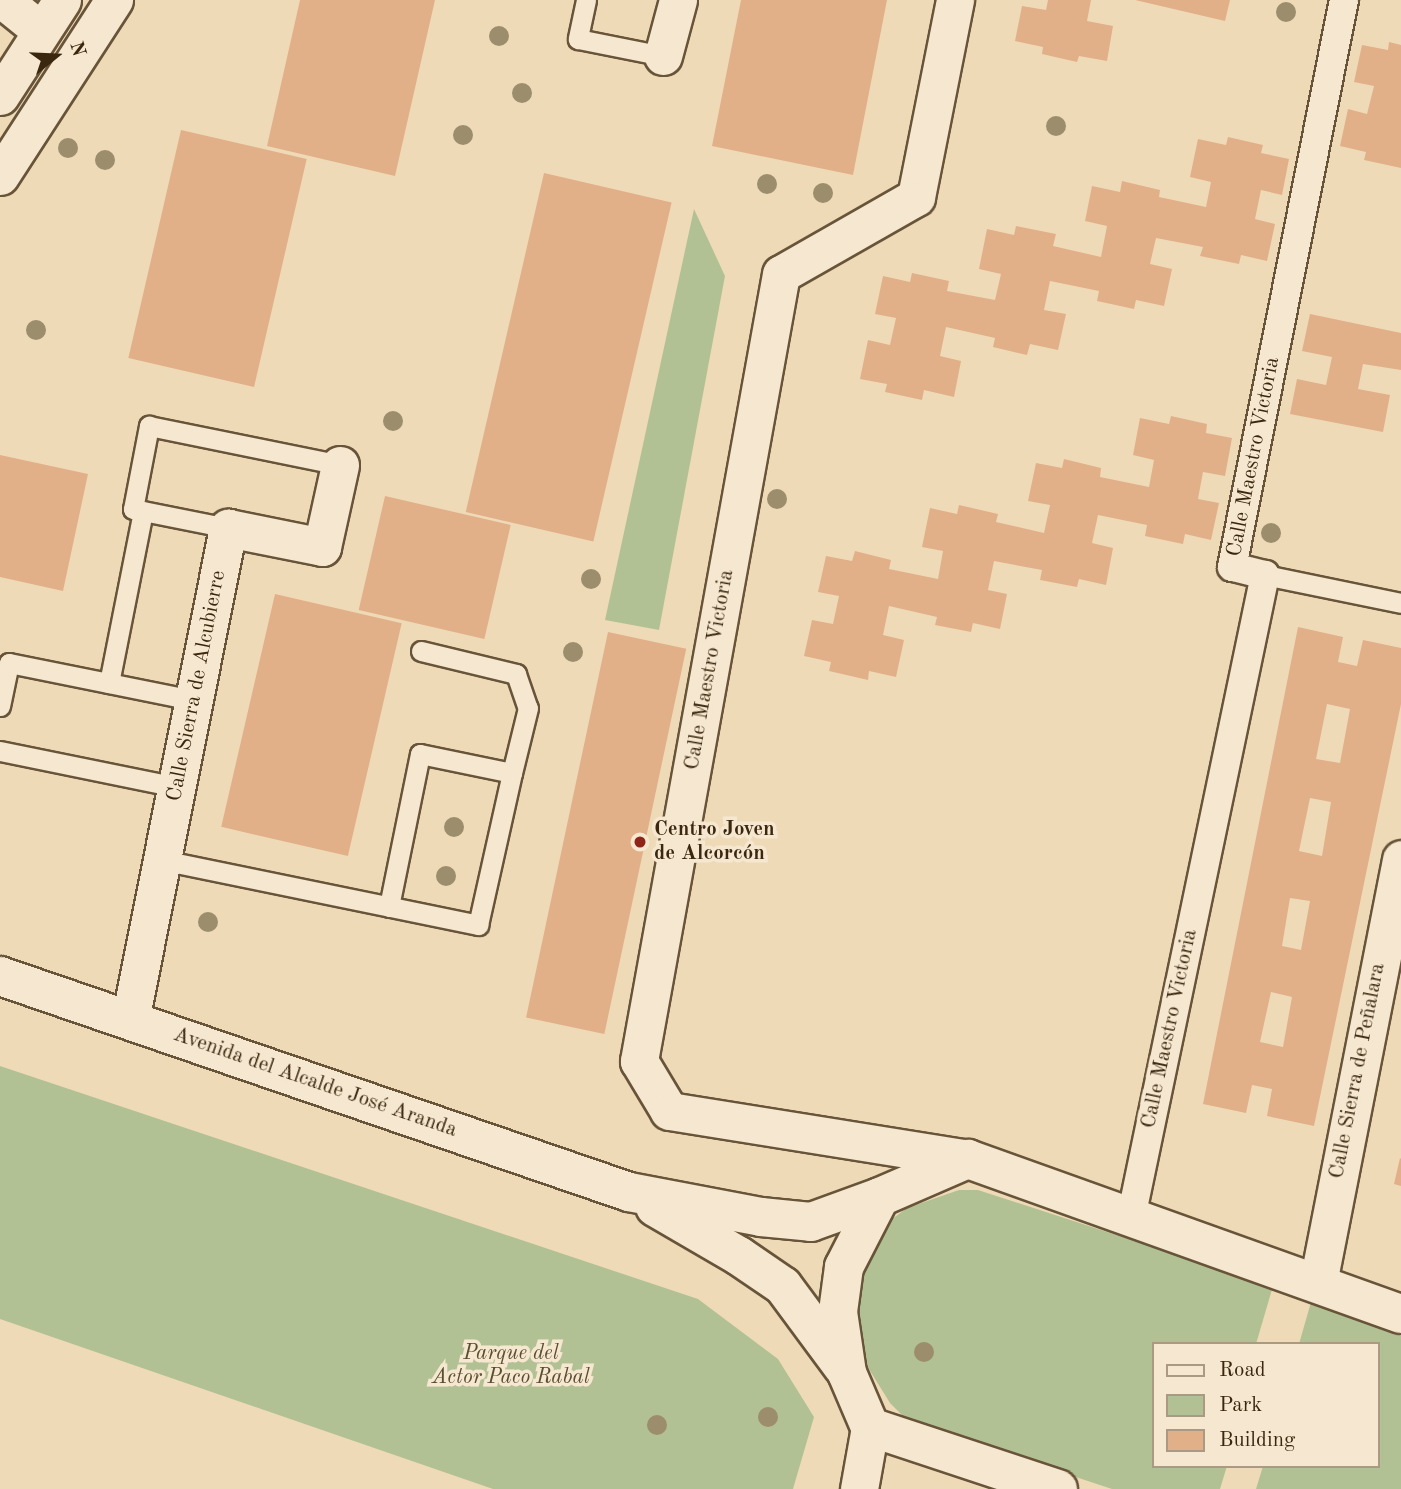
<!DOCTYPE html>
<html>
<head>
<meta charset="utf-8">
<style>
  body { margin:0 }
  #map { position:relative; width:1401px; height:1489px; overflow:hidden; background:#efdab7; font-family:"Old Standard TT",serif }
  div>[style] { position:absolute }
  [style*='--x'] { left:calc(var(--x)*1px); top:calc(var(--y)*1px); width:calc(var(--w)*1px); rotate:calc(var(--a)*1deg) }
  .green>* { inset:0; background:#b2c193 }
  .building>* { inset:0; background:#e1b089; transform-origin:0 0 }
  .roads { filter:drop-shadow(2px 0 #685439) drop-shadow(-2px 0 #685439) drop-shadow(0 2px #685439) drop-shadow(0 -2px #685439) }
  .service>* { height:19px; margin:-9.5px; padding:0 9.5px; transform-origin:9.5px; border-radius:9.5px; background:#f5e7d0 }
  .pedestrian>* { height:28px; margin:-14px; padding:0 14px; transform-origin:14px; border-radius:14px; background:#f5e7d0 }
  .minor>* { height:37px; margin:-18.5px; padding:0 18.5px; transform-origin:18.5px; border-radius:18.5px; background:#f5e7d0 }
  .tertiary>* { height:38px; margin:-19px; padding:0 19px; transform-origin:19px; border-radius:19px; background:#f5e7d0 }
  .trees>* { width:20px; height:20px; margin:-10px; border-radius:50%; background:#9c8d6d }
  .dots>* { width:19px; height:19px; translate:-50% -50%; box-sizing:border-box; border:4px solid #f5e7d0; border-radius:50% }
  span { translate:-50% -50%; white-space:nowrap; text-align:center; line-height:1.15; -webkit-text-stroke:7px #f5e7d0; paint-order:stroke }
  .street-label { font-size:21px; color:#3b270f }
  .poi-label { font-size:21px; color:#3b270f; font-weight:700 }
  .left { translate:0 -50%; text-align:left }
  .park-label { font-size:21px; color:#594e30; font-style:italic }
  .legend { position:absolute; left:1152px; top:1342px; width:228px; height:126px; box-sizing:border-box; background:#f5e7d0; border:2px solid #ab9a83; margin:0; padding:9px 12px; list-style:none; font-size:21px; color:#3b270f }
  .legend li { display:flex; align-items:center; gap:14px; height:35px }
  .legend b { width:35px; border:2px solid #ab9a83 }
  .north { position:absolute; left:21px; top:21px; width:70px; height:70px; -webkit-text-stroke:5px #f5e7d0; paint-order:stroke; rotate:72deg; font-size:19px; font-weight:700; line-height:28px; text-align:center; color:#3b270f }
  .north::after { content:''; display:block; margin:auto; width:24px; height:32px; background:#3b270f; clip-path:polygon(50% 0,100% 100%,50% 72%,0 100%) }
</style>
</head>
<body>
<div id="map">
  <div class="green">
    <div style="clip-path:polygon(694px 209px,725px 276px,659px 630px,605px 620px)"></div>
    <div style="clip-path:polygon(0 1066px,698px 1299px,778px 1359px,814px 1417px,793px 1489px,493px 1489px,0 1319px)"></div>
    <div style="clip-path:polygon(959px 1190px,978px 1190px,1273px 1286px,1256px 1344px,1154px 1344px,1154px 1466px,1227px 1466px,1220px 1489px,1112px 1489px,928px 1428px,905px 1418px,890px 1403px,867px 1366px,852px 1319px,851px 1296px,884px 1225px,907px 1208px)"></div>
    <div style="clip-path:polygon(1311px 1302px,1401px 1336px,1401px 1489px,1256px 1489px,1263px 1466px,1378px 1466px,1378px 1344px,1299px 1344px)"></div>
  </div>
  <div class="building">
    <div style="clip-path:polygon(300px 0,435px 0,395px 176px,267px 146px)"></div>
    <div style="clip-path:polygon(741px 0,887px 0,853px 175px,712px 146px)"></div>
    <div style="clip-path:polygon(1048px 0,1091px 0,1087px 21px,1113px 26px,1107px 61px,1079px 56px,1077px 62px,1042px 54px,1043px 47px,1015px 41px,1022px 6px,1046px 10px)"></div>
    <div style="clip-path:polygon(1135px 0,1230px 0,1225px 21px)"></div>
    <div style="clip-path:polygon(1389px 42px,1401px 45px,1401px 168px,1364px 160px,1366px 152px,1340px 146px,1348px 109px,1367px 114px,1374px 86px,1354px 82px,1362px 45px,1388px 50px)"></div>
    <div style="left:181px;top:130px;width:129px;height:234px;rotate:13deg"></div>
    <div style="clip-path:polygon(1228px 137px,1263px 145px,1261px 153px,1289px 159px,1282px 195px,1261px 190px,1255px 219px,1275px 224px,1267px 261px,1241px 255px,1239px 264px,1200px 256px,1203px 247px,1156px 238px,1150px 264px,1172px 269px,1164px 306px,1136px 300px,1134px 309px,1097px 301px,1099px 291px,1050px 281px,1044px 310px,1066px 314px,1058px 350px,1030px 344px,1027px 355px,993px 347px,995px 338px,946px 327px,940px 356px,961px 361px,954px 397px,924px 390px,922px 400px,885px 392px,887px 384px,860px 379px,868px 340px,890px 345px,896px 318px,875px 314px,883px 276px,910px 282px,912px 273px,949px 281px,947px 291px,995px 300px,1001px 274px,979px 269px,987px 229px,1014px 235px,1016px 226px,1056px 234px,1053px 246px,1101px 257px,1107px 226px,1085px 221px,1092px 186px,1120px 192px,1122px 181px,1160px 190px,1159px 197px,1206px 207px,1211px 182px,1190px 177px,1198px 139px,1226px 145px)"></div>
    <div style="left:544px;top:173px;width:131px;height:348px;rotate:13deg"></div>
    <div style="clip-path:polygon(1310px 314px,1401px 333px,1401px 370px,1363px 364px,1358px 389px,1390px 395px,1383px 432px,1290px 414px,1297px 379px,1326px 385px,1332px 357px,1302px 351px)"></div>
    <div style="clip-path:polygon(1171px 416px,1207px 424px,1206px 433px,1232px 438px,1225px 476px,1203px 472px,1198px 499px,1219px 503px,1211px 540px,1185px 534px,1183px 544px,1145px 536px,1147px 525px,1098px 515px,1092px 543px,1113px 548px,1106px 585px,1079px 579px,1077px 587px,1040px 580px,1042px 570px,994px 561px,988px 590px,1007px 594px,1000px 629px,973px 623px,971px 632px,935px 625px,937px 617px,889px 606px,883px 635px,904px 640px,896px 677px,869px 671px,868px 680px,829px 671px,831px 662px,804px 656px,812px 620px,833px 624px,839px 596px,818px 592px,826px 556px,852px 561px,855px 551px,891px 560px,889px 569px,938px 579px,943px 551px,922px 547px,930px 508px,957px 514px,959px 505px,998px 514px,996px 522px,1044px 533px,1050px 505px,1028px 501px,1036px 463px,1062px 468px,1064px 459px,1101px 468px,1100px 477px,1149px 487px,1154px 460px,1133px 455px,1140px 418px,1169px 424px)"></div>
    <div style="clip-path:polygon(0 455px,88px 474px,63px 591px,0 577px)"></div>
    <div style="left:385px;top:496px;width:129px;height:117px;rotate:13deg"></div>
    <div style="left:275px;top:594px;width:130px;height:239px;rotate:13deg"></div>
    <div style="clip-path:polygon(evenodd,1298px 627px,1343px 637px,1338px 662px,1357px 666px,1363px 640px,1401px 648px,1401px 704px,1314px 1126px,1267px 1116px,1272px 1089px,1252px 1085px,1246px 1113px,1203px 1104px,1298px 627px,1327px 704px,1350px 709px,1340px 763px,1316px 759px,1327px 704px,1298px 627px,1310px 798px,1331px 802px,1322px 856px,1299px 851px,1310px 798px,1298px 627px,1290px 898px,1310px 901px,1301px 950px,1282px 946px,1290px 898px,1298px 627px,1271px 992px,1292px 997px,1283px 1047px,1260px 1042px,1271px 992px)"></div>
    <div style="left:608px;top:632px;width:80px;height:394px;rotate:12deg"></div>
    <div style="clip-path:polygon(1400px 1158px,1401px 1159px,1401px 1186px,1394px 1184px)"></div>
  </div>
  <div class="roads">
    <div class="service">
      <div style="--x:586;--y:0;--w:40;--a:102"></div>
      <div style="--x:578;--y:39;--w:87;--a:11.3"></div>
      <div style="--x:228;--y:528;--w:97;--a:-168.7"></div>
      <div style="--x:133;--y:509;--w:85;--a:-79.1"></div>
      <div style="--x:149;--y:426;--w:195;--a:11.5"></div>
      <div style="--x:1265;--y:575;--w:139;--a:11.6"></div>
      <div style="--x:421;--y:651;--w:98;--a:13.6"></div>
      <div style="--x:516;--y:674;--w:36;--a:71"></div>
      <div style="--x:528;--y:708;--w:67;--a:103.8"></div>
      <div style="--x:109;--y:683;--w:175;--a:-78.8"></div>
      <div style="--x:0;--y:706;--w:44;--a:-78.2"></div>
      <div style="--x:9;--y:663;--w:188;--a:11.4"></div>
      <div style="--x:0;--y:751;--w:181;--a:11.5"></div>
      <div style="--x:162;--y:860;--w:323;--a:11.6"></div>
      <div style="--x:478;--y:925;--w:156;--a:-77.4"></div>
      <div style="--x:512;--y:773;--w:94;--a:-168.3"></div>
      <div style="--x:420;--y:754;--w:156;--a:101.5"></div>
    </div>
    <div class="pedestrian">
      <div style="--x:1131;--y:1218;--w:657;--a:-78.23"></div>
      <div style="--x:1265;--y:575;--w:34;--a:-166"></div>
      <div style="--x:1232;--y:567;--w:578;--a:-78.83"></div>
    </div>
    <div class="minor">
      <div style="--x:3;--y:0;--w:48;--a:39"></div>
      <div style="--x:955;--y:0;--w:201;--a:101.2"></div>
      <div style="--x:916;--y:197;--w:155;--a:150.3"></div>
      <div style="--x:781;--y:274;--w:800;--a:100.23"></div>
      <div style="--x:639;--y:1061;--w:58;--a:59"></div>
      <div style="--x:669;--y:1111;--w:303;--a:9.1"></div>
      <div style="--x:663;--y:56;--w:58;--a:-75"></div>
      <div style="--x:0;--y:96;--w:114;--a:-57.1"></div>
      <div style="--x:0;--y:176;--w:210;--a:-57.1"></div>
      <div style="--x:130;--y:1020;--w:502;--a:-78.73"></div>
      <div style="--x:228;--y:528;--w:96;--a:11.4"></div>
      <div style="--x:322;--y:547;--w:84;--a:-77.6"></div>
      <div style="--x:1318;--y:1283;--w:432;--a:-78.9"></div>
      <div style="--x:859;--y:1489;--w:63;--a:-79.9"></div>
    </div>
    <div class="tertiary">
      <div style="--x:0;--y:976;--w:665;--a:18.95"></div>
      <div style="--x:629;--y:1192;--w:134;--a:10.7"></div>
      <div style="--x:761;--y:1217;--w:50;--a:5.7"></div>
      <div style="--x:811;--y:1222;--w:73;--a:-19.9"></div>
      <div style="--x:880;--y:1197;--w:96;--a:-23.4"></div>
      <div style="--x:968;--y:1159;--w:460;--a:19.7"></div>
      <div style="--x:880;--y:1197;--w:79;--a:117.2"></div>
      <div style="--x:844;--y:1267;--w:45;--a:97.6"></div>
      <div style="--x:838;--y:1312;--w:62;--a:81.6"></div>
      <div style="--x:847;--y:1373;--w:59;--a:66.9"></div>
      <div style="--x:870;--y:1427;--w:198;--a:18.3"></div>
      <div style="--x:655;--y:1207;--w:97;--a:30.3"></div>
      <div style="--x:739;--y:1256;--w:53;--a:34.3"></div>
      <div style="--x:783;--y:1286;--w:101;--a:53.5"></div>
    </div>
  </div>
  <div class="trees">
    <div style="left:1286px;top:12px"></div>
    <div style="left:499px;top:36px"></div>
    <div style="left:522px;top:93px"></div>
    <div style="left:1056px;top:126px"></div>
    <div style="left:463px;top:135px"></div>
    <div style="left:68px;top:148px"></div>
    <div style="left:105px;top:160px"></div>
    <div style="left:767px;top:184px"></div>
    <div style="left:823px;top:193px"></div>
    <div style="left:36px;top:330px"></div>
    <div style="left:393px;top:421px"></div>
    <div style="left:777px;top:499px"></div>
    <div style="left:1271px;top:533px"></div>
    <div style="left:591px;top:579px"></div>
    <div style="left:573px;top:652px"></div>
    <div style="left:454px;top:827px"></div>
    <div style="left:446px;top:876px"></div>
    <div style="left:208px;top:922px"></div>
    <div style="left:924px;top:1352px"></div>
    <div style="left:768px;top:1417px"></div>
    <div style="left:657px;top:1425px"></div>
  </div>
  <div class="dots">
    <div style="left:640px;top:842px;background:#8f2418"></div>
  </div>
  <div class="street-label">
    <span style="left:1254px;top:457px;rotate:-79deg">Calle Maestro Victoria</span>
    <span style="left:710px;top:670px;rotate:-80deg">Calle Maestro Victoria</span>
    <span style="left:197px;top:686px;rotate:-79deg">Calle Sierra de Alcubierre</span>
    <span style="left:1170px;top:1029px;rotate:-78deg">Calle Maestro Victoria</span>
    <span style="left:1358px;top:1071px;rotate:-79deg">Calle Sierra de Peñalara</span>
    <span style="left:315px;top:1083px;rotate:19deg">Avenida del Alcalde José Aranda</span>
  </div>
  <div class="poi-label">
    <span class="left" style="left:654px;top:842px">Centro Joven<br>de Alcorcón</span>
  </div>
  <div class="park-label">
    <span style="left:511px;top:1366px">Parque del<br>Actor Paco Rabal</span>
  </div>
  <ul class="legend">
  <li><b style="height:9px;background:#f5e7d0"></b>Road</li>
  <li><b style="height:19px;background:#b2c193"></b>Park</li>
  <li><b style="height:19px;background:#e1b089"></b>Building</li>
  </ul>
  <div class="north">N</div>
</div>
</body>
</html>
